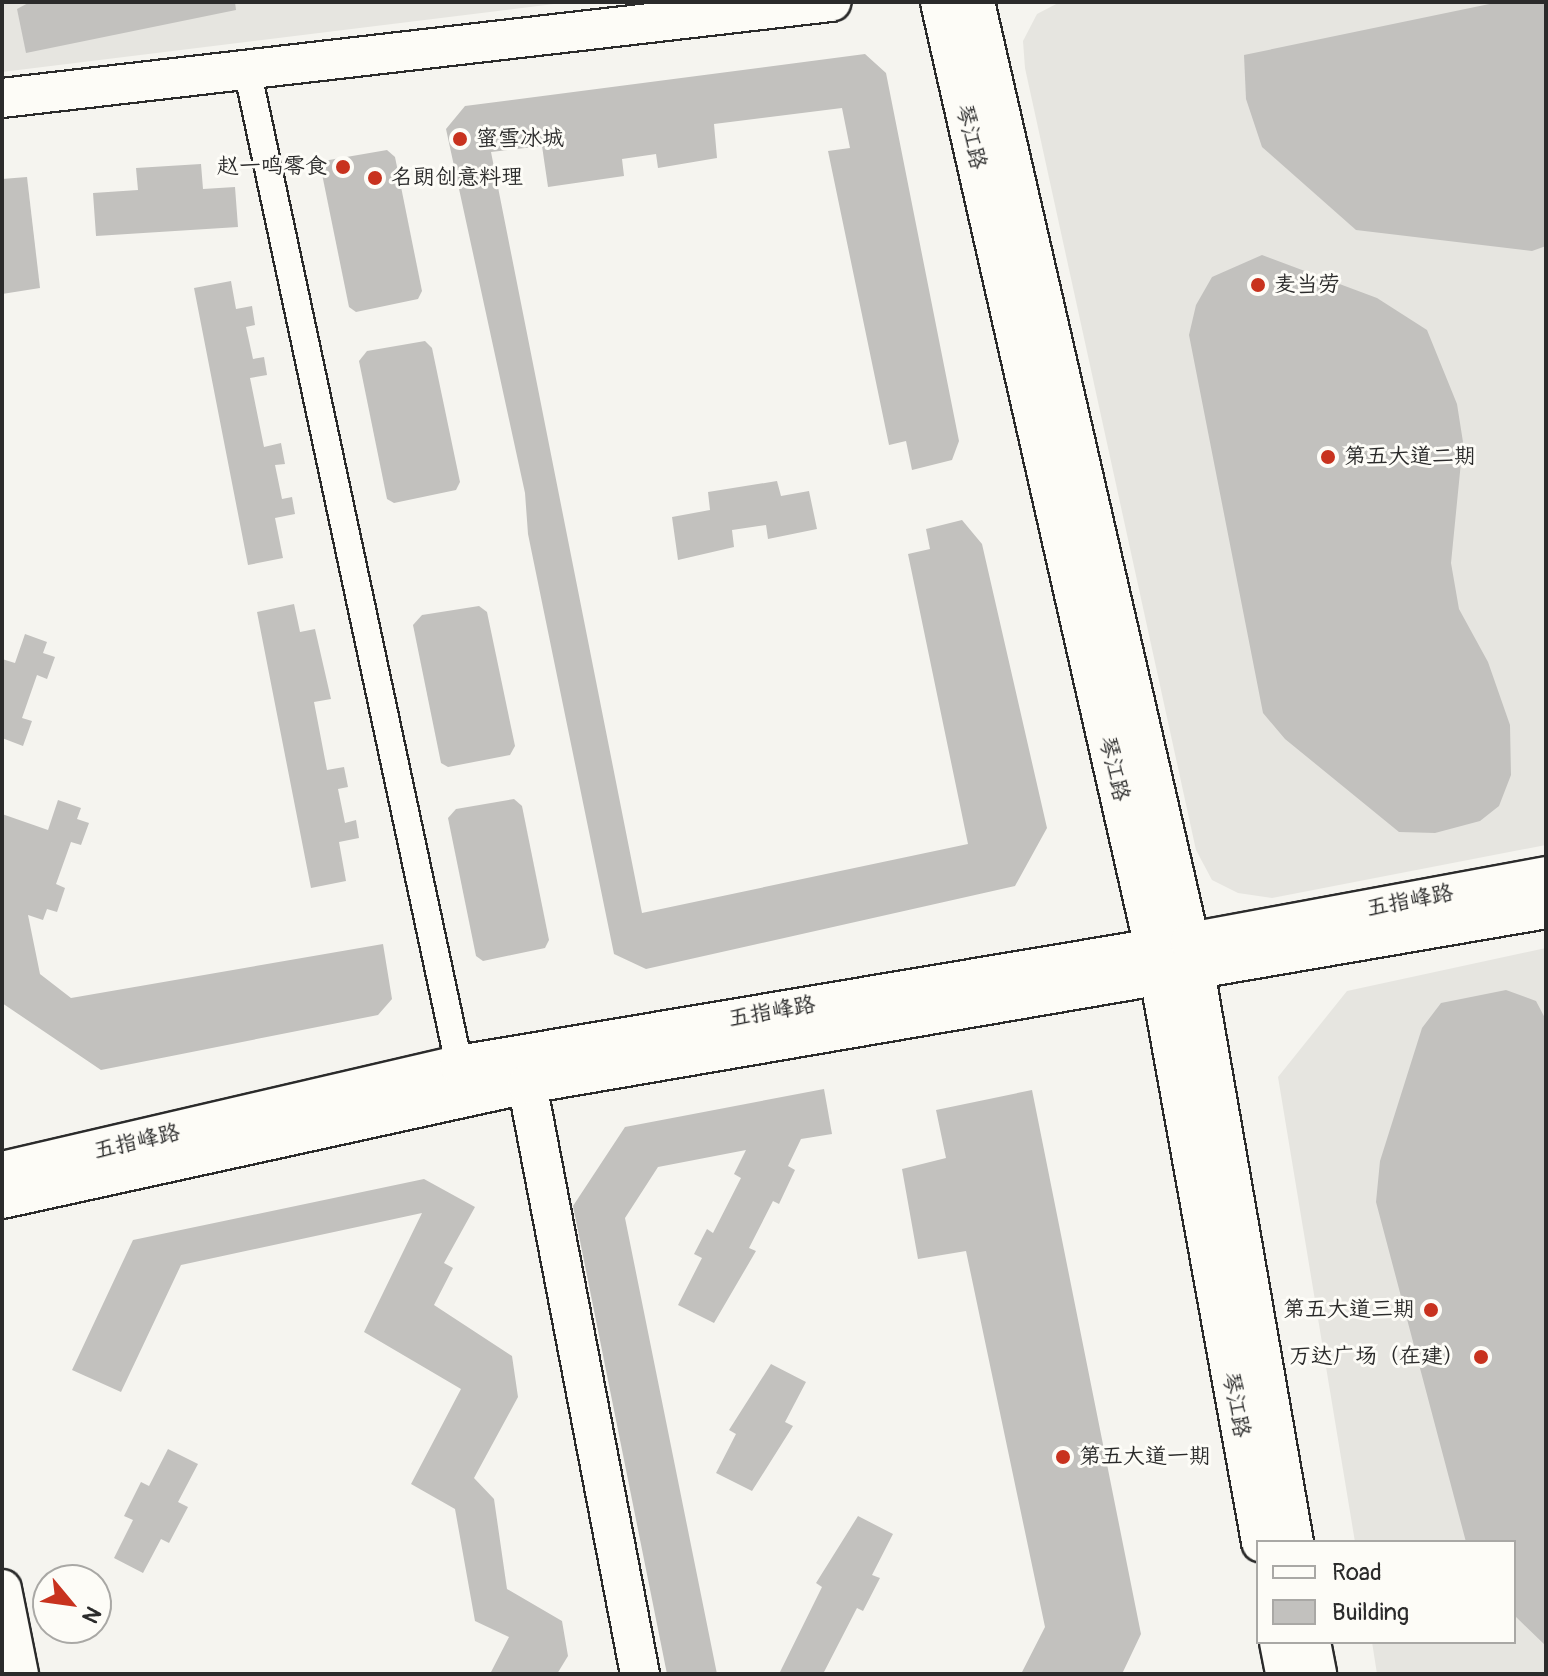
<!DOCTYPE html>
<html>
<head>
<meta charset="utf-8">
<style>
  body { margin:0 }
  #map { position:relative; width:1548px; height:1676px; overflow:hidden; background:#f5f4ef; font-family:Pangolin,"LXGW WenKai TC",sans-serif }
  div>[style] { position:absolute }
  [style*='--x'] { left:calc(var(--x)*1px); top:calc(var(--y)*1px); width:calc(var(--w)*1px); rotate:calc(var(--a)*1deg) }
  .built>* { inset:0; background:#e6e5e0 }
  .building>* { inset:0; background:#c2c1be }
  .roads { filter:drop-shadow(2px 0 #2b2b2b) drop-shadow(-2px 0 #2b2b2b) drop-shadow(0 2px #2b2b2b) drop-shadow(0 -2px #2b2b2b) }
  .street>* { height:26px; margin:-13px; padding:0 13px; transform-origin:13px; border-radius:13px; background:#fdfcf7 }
  .secondary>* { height:38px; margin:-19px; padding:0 19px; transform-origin:19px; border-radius:19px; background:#fdfcf7 }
  .dots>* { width:22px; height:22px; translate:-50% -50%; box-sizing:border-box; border:4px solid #fdfcf7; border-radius:50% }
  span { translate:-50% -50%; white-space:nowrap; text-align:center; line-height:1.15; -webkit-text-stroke:6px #fdfcf7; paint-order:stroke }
  .street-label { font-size:22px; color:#2b2b2b }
  .poi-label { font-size:22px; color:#2b2b2b }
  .left { translate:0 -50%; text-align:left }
  .right { translate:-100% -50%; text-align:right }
  .frame { position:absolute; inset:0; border:4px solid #2b2b2b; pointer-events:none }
  .legend { position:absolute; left:1256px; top:1540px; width:260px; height:104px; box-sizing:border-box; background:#fdfcf7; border:2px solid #a9a8a5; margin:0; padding:10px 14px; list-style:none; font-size:24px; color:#2b2b2b }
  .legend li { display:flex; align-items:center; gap:16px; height:40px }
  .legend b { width:40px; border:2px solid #a9a8a5 }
  .north { position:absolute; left:32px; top:1564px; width:80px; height:80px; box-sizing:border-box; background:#fdfcf7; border:2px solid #a9a8a5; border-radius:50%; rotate:119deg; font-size:22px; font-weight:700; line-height:32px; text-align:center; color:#2b2b2b }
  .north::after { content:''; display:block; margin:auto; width:28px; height:36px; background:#c8321e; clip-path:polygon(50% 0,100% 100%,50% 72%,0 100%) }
</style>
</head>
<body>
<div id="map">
  <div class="built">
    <div style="clip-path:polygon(2px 2px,570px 2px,2px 72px)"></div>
    <div style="clip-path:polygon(1060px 2px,1546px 2px,1546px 845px,1272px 898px,1238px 893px,1212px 880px,1196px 850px,1025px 68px,1023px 41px,1037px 14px)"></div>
    <div style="clip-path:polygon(1546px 948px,1546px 1674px,1377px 1674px,1372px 1642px,1514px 1642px,1514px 1542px,1355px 1542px,1278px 1077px,1347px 991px)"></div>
  </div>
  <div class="building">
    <div style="clip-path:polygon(30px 2px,235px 2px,236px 10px,26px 53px,17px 9px)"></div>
    <div style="clip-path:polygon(1499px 2px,1546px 2px,1546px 246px,1532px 251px,1356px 230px,1262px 147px,1246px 99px,1244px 55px)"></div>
    <div style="clip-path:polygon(865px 54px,886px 73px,959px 441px,952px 460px,912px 470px,906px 441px,889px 445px,828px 151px,850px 148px,842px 108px,714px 124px,717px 158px,658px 168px,656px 154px,622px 159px,624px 176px,548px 187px,542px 146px,491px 152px,642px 913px,968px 844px,908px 554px,930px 549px,926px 529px,962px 520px,982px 544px,1047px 828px,1015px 886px,646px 969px,614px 954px,528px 534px,525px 493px,446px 129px,465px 106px)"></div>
    <div style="clip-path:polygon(387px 150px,395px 157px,422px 291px,418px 299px,356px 312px,349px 307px,321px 169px,329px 160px)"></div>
    <div style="clip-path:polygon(201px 164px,203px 189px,235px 187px,238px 227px,96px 236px,93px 193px,138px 190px,136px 168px)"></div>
    <div style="clip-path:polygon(27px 177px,40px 288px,2px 294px,2px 179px)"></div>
    <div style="clip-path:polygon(1262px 255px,1377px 298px,1427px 330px,1457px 404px,1463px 442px,1451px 563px,1459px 609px,1488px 662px,1510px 725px,1511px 775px,1499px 806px,1480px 821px,1435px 833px,1399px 832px,1285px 739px,1263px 713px,1189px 335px,1196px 305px,1212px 277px)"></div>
    <div style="clip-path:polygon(231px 281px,236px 309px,252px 306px,255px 325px,246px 327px,253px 359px,264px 357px,267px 375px,250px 378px,264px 447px,281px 443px,285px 464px,275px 465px,282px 499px,292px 497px,295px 514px,275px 518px,283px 558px,248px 565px,194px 288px)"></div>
    <div style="clip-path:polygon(425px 341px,432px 348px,460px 482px,456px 490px,394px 503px,387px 499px,359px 361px,367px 351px)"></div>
    <div style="clip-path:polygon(777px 481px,781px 496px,809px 491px,817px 529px,768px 539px,766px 525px,732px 530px,734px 547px,678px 560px,672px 517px,710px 510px,708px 492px)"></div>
    <div style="clip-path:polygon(294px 604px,300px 632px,315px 629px,331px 699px,314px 702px,327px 770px,344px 767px,348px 787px,338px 789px,345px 823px,356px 820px,359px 838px,339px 842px,346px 881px,311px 888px,257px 612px)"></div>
    <div style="clip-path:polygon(479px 606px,487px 612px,515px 746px,510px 755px,448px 767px,441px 763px,413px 625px,422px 615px)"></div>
    <div style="clip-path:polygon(25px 634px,47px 642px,43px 653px,55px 657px,47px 679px,37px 675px,22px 718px,32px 721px,23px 746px,2px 738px,2px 659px,15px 663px)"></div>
    <div style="clip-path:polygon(514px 799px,522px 806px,549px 940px,545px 948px,483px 961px,476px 956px,448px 818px,456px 809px)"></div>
    <div style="clip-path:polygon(58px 800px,81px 808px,77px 819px,89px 823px,81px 845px,71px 842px,56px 884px,65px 888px,57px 912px,47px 909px,43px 920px,28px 915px,40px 974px,71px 998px,383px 944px,392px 999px,378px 1015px,101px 1070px,2px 1003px,2px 814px,48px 830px)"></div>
    <div style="clip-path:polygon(1506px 990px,1536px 1001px,1546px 1020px,1546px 1646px,1514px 1615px,1514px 1542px,1466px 1542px,1376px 1202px,1380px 1161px,1422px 1028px,1441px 1003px)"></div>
    <div style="clip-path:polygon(824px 1089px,832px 1134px,801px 1139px,788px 1166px,795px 1170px,779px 1204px,773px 1201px,749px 1248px,756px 1251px,714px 1323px,678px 1305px,702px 1258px,694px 1254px,707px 1229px,713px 1233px,741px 1178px,734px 1174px,746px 1150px,658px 1167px,625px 1218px,717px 1674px,667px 1674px,573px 1206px,625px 1127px)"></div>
    <div style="clip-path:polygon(1032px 1090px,1141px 1634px,1122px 1674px,1021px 1674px,1045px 1627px,966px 1251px,918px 1259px,902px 1169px,946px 1158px,936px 1110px)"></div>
    <div style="clip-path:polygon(424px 1179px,475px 1207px,444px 1263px,453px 1268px,434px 1305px,512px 1356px,518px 1397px,474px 1478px,494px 1499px,507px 1589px,562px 1621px,568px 1656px,557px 1674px,490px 1674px,509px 1637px,475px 1621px,455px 1509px,411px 1484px,461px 1389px,364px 1332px,422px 1213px,181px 1265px,121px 1392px,72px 1370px,133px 1240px)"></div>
    <div style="clip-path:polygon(771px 1364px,806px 1382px,785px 1422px,793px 1426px,752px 1491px,716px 1473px,736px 1434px,729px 1430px)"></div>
    <div style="clip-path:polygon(168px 1449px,198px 1464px,178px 1502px,188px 1507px,169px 1543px,161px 1539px,143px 1573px,114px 1558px,133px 1520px,124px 1516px,141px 1482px,149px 1486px)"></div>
    <div style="clip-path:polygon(858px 1516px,893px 1534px,872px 1575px,880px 1578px,863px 1611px,857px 1608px,823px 1674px,779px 1674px,822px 1587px,816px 1583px)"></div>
  </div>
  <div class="roads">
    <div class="street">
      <div style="--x:247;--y:69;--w:1018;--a:77.98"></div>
    </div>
    <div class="secondary">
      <div style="--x:940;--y:2;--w:970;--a:77.25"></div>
      <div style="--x:1154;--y:948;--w:604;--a:79.79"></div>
      <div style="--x:975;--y:2;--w:964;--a:77.12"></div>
      <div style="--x:1190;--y:942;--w:609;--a:80.17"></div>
      <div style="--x:2;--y:98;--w:835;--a:-6.61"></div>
      <div style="--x:527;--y:1084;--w:601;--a:79.16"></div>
      <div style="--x:2;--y:1171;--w:469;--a:-13.1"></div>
      <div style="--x:459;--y:1065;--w:741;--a:-9.55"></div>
      <div style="--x:1190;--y:942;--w:362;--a:-10.5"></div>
      <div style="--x:2;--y:1199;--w:537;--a:-12.36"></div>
      <div style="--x:527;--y:1084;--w:1034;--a:-9.74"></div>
      <div style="--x:2;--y:1589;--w:87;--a:78.7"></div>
      <div style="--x:1279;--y:1642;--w:33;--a:79"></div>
      <div style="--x:1311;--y:1642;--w:33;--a:79"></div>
    </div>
  </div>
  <div class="dots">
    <div style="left:460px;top:139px;background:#c8321e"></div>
    <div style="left:343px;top:167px;background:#c8321e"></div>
    <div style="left:375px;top:178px;background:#c8321e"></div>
    <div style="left:1258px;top:285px;background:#c8321e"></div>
    <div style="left:1328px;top:457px;background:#c8321e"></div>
    <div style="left:1431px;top:1310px;background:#c8321e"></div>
    <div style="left:1481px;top:1357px;background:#c8321e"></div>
    <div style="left:1063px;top:1457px;background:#c8321e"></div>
  </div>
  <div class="street-label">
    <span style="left:971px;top:137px;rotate:77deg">琴江路</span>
    <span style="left:1114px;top:769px;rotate:77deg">琴江路</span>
    <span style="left:1410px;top:901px;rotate:-11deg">五指峰路</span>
    <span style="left:772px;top:1012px;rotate:-10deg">五指峰路</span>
    <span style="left:137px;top:1142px;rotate:-13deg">五指峰路</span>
    <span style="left:1236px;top:1405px;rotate:80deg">琴江路</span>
  </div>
  <div class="poi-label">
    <span class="left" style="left:476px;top:139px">蜜雪冰城</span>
    <span class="right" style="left:327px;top:167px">赵一鸣零食</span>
    <span class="left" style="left:391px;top:178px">名朗创意料理</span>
    <span class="left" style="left:1274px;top:285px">麦当劳</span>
    <span class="left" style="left:1344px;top:457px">第五大道二期</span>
    <span class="right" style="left:1415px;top:1310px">第五大道三期</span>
    <span class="right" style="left:1465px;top:1357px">万达广场（在建）</span>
    <span class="left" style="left:1079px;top:1457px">第五大道一期</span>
  </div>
  <div class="frame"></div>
  <ul class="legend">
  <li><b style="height:10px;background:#fdfcf7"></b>Road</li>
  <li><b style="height:22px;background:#c2c1be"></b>Building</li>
  </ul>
  <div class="north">N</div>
</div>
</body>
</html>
